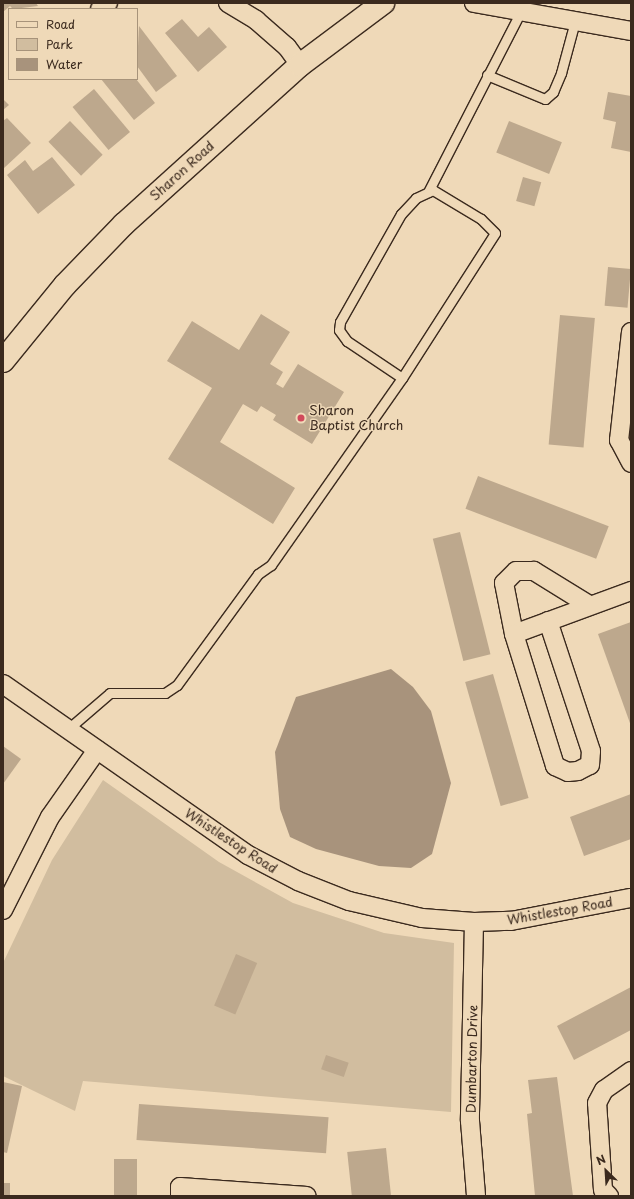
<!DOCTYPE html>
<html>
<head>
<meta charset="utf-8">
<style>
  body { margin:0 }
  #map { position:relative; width:634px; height:1199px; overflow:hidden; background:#efd9b8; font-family:"Playpen Sans",sans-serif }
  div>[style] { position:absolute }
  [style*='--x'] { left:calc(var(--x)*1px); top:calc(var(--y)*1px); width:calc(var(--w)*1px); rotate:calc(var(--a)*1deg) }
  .green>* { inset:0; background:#d1bd9f }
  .water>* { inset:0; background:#a8937c }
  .building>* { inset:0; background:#bda88d; transform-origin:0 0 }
  .roads { filter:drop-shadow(1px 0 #3b2a1e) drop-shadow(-1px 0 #3b2a1e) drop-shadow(0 1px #3b2a1e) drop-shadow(0 -1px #3b2a1e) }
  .service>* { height:9px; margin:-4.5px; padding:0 4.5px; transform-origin:4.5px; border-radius:4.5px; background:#efd9b8 }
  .minor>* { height:18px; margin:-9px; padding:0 9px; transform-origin:9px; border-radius:9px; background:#efd9b8 }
  .secondary>* { height:22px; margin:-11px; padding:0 11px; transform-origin:11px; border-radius:11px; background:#efd9b8 }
  .dots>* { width:11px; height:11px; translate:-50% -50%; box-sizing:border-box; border:2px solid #efd9b8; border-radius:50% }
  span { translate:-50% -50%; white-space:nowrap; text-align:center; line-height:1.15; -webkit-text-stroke:3px #efd9b8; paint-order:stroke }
  .street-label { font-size:13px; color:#3b2a1e }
  .poi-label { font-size:13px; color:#3b2a1e }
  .left { translate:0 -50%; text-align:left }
  .frame { position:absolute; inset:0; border:4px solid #3b2a1e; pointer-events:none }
  .legend { position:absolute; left:8px; top:8px; width:130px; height:72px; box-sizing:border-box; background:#efd9b8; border:1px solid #a7937a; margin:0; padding:5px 7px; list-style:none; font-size:12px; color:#3b2a1e }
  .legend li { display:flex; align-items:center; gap:8px; height:20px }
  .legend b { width:20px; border:1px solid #a7937a }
  .north { position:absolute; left:586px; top:1151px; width:40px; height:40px; -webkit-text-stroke:3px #efd9b8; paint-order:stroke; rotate:335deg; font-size:11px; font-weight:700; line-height:16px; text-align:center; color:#3b2a1e }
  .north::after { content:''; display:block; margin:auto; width:14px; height:18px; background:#3b2a1e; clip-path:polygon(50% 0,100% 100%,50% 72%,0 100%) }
</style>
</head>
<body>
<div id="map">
  <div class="green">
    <div style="clip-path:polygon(103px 780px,219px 862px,293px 903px,384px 933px,454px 943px,451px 1112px,83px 1081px,75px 1111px,3px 1076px,3px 963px,52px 860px)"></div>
  </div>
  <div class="water">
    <div style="clip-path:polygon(391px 669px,413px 687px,431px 711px,451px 783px,432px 854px,411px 868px,379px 866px,316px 849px,290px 837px,280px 809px,275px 752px,296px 697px)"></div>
  </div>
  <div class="building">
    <div style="clip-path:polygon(3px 3px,36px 3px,38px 6px,13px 9px,10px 6px,3px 12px)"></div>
    <div style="clip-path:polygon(182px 19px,198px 37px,209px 27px,227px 47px,198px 72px,165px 33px)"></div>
    <div style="clip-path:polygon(139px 26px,177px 76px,156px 92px,137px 66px)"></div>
    <div style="clip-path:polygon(101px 79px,136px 79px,155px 103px,134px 120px)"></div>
    <div style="left:94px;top:89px;width:56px;height:28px;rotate:50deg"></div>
    <div style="clip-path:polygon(608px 92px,631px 96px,631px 152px,611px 148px,616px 122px,603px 119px)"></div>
    <div style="clip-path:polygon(3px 99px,9px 105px,3px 110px)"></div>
    <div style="clip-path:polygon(7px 118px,31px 143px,3px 169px,3px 121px)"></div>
    <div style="left:70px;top:121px;width:47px;height:30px;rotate:46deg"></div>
    <div style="left:509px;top:121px;width:57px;height:34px;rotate:22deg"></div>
    <div style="clip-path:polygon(52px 157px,75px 185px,38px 214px,7px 175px,25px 160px,33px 171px)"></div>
    <div style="left:523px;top:177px;width:19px;height:25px;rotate:16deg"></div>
    <div style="left:608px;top:267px;width:23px;height:39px;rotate:5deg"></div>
    <div style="clip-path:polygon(261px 314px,290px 332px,270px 364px,283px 372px,276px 384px,283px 388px,298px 364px,344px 392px,312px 444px,273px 420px,276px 415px,261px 406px,257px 412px,243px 404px,220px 442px,295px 488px,273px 524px,168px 459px,212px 388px,167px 361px,192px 321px,239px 350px)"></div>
    <div style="left:560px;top:315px;width:35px;height:130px;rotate:5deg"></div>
    <div style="left:478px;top:476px;width:140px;height:35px;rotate:21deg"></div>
    <div style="left:460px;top:532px;width:126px;height:28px;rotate:76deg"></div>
    <div style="clip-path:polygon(631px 622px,631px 726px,598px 634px)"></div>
    <div style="left:493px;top:674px;width:129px;height:29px;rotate:74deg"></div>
    <div style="clip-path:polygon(3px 746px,21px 759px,3px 784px)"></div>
    <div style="clip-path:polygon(631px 794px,631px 839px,584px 856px,570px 817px)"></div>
    <div style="left:236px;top:954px;width:23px;height:56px;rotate:23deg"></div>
    <div style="clip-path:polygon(631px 987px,631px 1030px,574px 1060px,557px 1026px)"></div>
    <div style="left:326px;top:1055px;width:24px;height:15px;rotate:19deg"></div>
    <div style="clip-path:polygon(557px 1077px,573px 1196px,535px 1196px,527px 1114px,532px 1113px,528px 1080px)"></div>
    <div style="clip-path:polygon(3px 1082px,22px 1086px,7px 1153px,3px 1152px)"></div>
    <div style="left:139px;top:1104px;width:190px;height:36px;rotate:4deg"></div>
    <div style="left:386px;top:1148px;width:48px;height:39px;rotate:84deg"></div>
    <div style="left:114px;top:1159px;width:23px;height:37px"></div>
    <div style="left:3px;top:1183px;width:7px;height:13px"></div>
  </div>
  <div class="roads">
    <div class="service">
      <div style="--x:487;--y:75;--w:63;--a:22.5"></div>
      <div style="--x:545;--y:99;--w:11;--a:-41"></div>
      <div style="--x:553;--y:92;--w:21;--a:-67"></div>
      <div style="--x:561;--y:73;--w:54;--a:-74.9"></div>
      <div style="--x:428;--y:192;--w:203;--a:-62.8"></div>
      <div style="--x:68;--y:729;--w:55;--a:-40.6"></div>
      <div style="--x:110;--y:693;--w:55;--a:0"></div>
      <div style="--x:165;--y:693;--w:14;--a:-34"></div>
      <div style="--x:177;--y:685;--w:137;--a:-53.9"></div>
      <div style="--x:258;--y:574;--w:16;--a:-35"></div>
      <div style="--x:271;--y:565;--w:228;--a:-55"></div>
      <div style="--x:402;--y:378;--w:172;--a:-57.3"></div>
      <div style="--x:495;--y:233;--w:20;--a:-135"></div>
      <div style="--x:481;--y:219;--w:56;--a:-148.9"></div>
      <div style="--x:433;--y:190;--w:19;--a:155"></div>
      <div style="--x:416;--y:198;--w:22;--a:133"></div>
      <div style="--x:401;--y:214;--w:124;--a:119.5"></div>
      <div style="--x:340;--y:322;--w:8;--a:97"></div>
      <div style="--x:339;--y:330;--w:14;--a:54"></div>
      <div style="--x:347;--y:341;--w:66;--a:33.9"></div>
    </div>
    <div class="minor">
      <div style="--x:228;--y:3;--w:33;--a:31"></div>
      <div style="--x:256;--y:20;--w:41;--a:41.1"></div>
      <div style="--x:287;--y:47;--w:22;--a:54"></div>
      <div style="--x:474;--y:3;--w:159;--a:10.1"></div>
      <div style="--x:100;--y:9;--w:10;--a:-37"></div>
      <div style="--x:631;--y:332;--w:109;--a:96.3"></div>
      <div style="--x:619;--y:440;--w:26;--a:62"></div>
      <div style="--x:589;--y:605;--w:65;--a:-148.3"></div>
      <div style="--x:534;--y:571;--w:18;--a:180"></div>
      <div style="--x:516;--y:571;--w:17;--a:135"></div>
      <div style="--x:504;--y:583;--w:52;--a:78.9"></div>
      <div style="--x:514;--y:634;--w:125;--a:-20.2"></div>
      <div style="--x:514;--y:634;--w:138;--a:72.7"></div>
      <div style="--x:555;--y:766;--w:14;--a:25"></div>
      <div style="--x:568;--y:772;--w:10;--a:-6"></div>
      <div style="--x:578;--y:771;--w:13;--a:-27"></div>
      <div style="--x:590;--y:765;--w:14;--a:-86"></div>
      <div style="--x:591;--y:751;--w:137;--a:-108.3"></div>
      <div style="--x:3;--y:684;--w:299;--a:34.9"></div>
      <div style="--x:248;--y:855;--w:56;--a:27.5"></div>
      <div style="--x:298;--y:881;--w:55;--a:21.4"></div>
      <div style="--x:349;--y:901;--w:75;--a:13.1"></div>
      <div style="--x:422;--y:918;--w:52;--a:4.4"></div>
      <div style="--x:474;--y:922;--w:37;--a:-2"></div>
      <div style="--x:511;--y:921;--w:122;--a:-10.9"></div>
      <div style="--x:3;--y:910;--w:104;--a:-63.2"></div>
      <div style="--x:50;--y:817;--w:82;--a:-55"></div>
      <div style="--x:474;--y:922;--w:199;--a:91.2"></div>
      <div style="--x:470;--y:1121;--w:75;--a:85.4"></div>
      <div style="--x:180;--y:1196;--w:9;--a:-90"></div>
      <div style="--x:180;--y:1187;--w:127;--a:4.1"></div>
      <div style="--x:609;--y:1196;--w:8;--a:-135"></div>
      <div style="--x:603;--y:1190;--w:87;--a:-93.9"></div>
      <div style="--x:597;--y:1103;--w:15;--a:-62"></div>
      <div style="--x:604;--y:1090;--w:33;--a:-35"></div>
    </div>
    <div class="secondary">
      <div style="--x:3;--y:361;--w:98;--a:-50.8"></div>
      <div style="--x:65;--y:285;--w:85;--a:-46"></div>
      <div style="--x:124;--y:224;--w:237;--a:-42.1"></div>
      <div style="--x:300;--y:65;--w:104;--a:-36.8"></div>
    </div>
  </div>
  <div class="dots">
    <div style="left:301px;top:418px;background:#d1495b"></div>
  </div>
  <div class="street-label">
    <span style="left:182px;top:171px;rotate:-42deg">Sharon Road</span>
    <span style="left:231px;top:841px;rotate:33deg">Whistlestop Road</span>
    <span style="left:560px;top:911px;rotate:-10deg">Whistlestop Road</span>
    <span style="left:472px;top:1059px;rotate:-89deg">Dumbarton Drive</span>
  </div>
  <div class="poi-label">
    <span class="left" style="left:309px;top:418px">Sharon<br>Baptist Church</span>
  </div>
  <div class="frame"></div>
  <ul class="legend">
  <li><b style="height:5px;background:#efd9b8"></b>Road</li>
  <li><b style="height:11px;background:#d1bd9f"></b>Park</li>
  <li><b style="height:11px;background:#a8937c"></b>Water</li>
  </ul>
  <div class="north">N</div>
</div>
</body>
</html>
